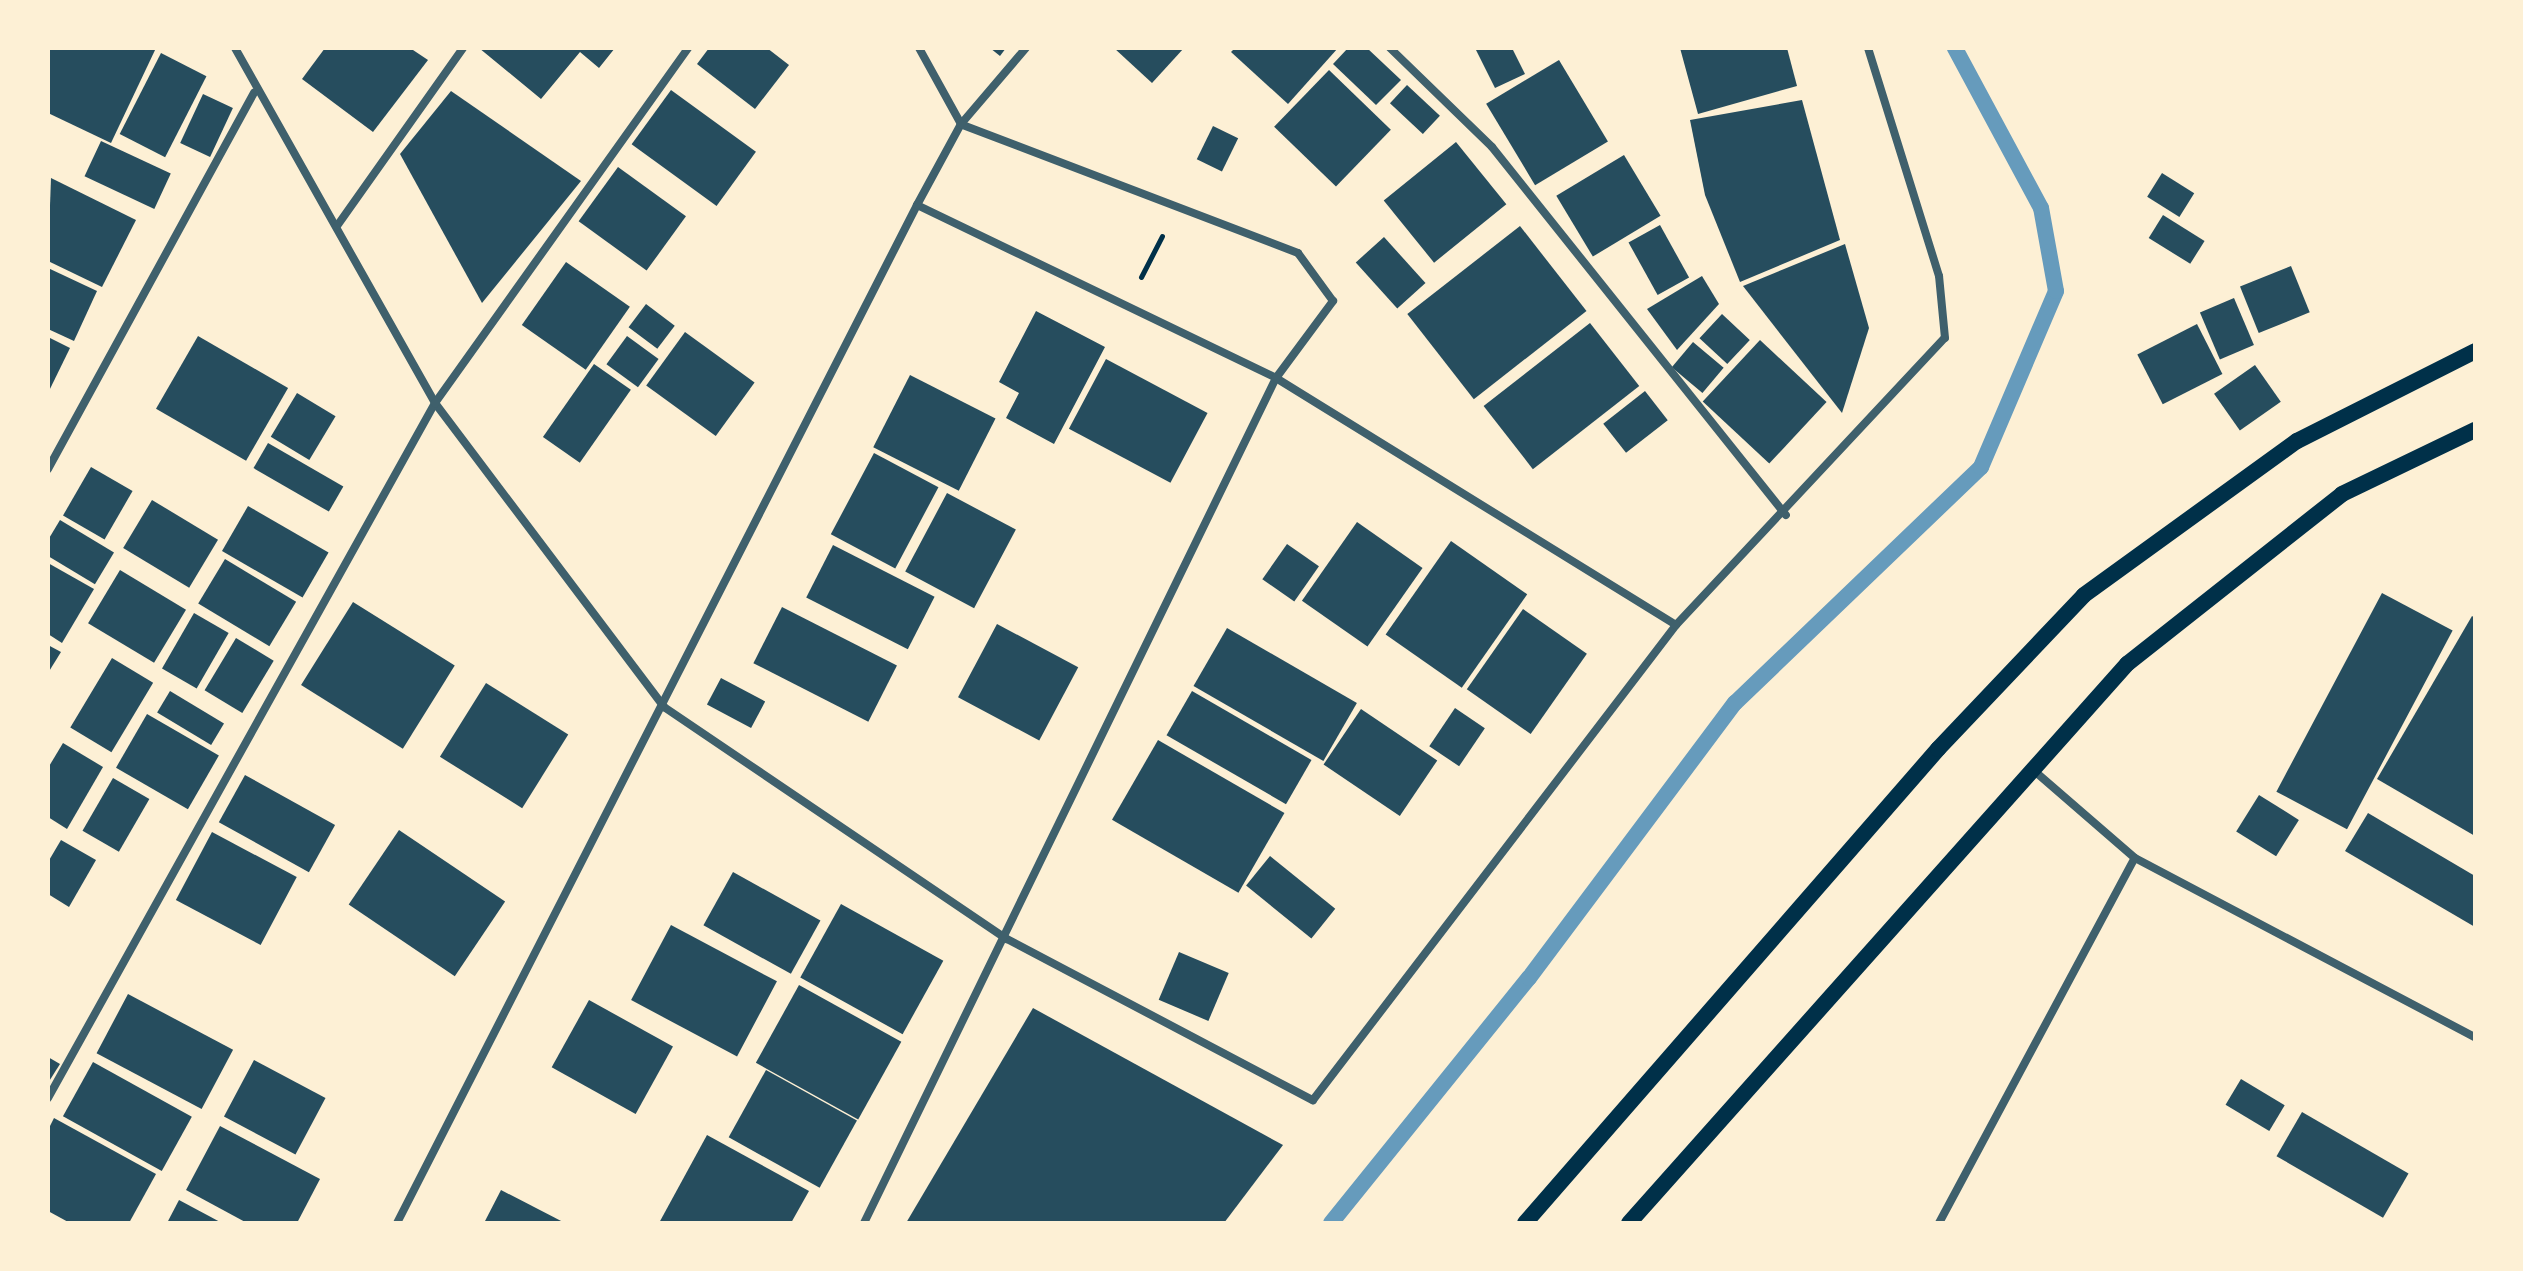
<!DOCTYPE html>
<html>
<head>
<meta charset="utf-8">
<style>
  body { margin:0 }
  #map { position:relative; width:2523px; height:1271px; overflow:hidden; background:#fdf0d5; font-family:"Roboto Condensed",sans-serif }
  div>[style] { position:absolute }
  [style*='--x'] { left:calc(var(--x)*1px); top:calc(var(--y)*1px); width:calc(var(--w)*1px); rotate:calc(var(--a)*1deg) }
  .stream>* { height:16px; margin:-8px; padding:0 8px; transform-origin:8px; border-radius:8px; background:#669bbc }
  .building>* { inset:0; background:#264d5e; transform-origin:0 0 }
  .path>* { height:5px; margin:-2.5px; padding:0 2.5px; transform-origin:2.5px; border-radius:2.5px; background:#003049 }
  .minor>* { height:8px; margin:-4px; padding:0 4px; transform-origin:4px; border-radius:4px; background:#3f606c }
  .secondary>* { height:16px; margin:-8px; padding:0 8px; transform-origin:8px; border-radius:8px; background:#003049 }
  span { translate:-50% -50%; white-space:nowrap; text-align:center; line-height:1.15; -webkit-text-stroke:6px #fdf0d5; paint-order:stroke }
  .frame { position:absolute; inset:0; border:50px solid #fdf0d5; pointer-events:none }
</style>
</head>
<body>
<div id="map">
  <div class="stream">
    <div style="--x:1331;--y:1223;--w:315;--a:-51.1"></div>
    <div style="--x:1529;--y:978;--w:344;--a:-53.2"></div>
    <div style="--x:1735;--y:703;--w:341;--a:-43.8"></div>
    <div style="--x:1981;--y:467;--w:191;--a:-66.9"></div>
    <div style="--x:2056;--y:291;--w:84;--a:-100.2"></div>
    <div style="--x:2041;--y:208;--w:182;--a:-118.3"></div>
  </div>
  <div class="building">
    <div style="clip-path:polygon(48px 48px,156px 48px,111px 143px,48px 113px)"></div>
    <div style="clip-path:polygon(325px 48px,410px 48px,428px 60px,373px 132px,302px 79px)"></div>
    <div style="clip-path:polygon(479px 48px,615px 48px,599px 68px,580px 52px,541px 99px)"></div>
    <div style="clip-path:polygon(709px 48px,767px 48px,789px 65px,755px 109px,697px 64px)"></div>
    <div style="clip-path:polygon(990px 48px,1006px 48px,1000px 56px)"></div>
    <div style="clip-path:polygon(1114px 48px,1184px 48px,1152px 83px)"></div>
    <div style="clip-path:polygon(1235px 48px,1338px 48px,1288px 104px,1231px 52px)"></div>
    <div style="clip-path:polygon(1348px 48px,1367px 48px,1401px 80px,1376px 105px,1333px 64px)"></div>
    <div style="clip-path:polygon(1475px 48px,1512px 48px,1525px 74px,1495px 88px)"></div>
    <div style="clip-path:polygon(1680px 48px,1787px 48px,1797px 86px,1698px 114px)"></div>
    <div style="left:161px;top:53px;width:51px;height:91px;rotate:27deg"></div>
    <div style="left:1559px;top:60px;width:95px;height:85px;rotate:59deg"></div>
    <div style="left:1329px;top:70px;width:86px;height:79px;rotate:44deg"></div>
    <div style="left:1407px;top:85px;width:45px;height:25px;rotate:43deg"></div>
    <div style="left:671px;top:90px;width:105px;height:67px;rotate:36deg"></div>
    <div style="clip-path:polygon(451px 91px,581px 181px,482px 303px,400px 154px)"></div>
    <div style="left:203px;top:94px;width:33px;height:54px;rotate:25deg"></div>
    <div style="clip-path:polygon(1802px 100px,1840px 240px,1740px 282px,1705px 195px,1690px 120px)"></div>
    <div style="left:1213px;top:126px;width:28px;height:37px;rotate:26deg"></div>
    <div style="left:101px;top:141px;width:77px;height:39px;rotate:25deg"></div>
    <div style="left:1456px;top:142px;width:80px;height:93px;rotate:51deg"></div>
    <div style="left:1624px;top:155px;width:71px;height:79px;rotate:59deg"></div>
    <div style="left:618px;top:167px;width:84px;height:67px;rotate:36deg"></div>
    <div style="left:2162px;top:173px;width:38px;height:28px;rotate:32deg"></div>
    <div style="clip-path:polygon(51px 178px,136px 220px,102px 287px,48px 261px)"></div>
    <div style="left:2163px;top:215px;width:49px;height:27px;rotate:32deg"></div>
    <div style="left:1660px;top:225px;width:60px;height:36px;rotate:61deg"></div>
    <div style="left:1520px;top:226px;width:108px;height:143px;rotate:52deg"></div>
    <div style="left:1384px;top:237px;width:62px;height:38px;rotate:48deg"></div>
    <div style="clip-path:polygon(1845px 244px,1869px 328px,1842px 413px,1743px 286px)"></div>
    <div style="left:566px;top:262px;width:78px;height:77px;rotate:35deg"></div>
    <div style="left:2291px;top:266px;width:50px;height:55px;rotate:68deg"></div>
    <div style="clip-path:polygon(48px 268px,97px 291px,74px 341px,48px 329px)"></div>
    <div style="clip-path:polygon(1702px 276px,1719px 304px,1677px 350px,1647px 309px)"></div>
    <div style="left:2234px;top:298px;width:51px;height:37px;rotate:67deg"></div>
    <div style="left:646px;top:304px;width:36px;height:29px;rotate:37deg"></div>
    <div style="clip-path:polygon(1036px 311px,1105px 347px,1054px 444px,1006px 418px,1019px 393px,999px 382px)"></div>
    <div style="left:1722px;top:314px;width:38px;height:33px;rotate:43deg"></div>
    <div style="left:1590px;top:323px;width:80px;height:135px;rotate:52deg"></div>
    <div style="left:2197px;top:324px;width:56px;height:67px;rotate:63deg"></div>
    <div style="left:685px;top:332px;width:86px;height:66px;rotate:36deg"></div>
    <div style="left:198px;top:336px;width:104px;height:84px;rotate:30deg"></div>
    <div style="left:627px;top:336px;width:39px;height:35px;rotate:36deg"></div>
    <div style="clip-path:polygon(48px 337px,70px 348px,48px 393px)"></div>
    <div style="left:1760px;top:340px;width:91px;height:84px;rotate:43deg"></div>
    <div style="left:1693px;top:342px;width:40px;height:33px;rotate:40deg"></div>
    <div style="left:1106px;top:359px;width:115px;height:79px;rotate:28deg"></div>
    <div style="left:594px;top:364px;width:45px;height:89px;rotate:35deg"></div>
    <div style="left:2255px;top:365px;width:45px;height:50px;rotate:55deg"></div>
    <div style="left:910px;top:375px;width:96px;height:81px;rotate:27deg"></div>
    <div style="left:1645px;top:391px;width:37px;height:53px;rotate:52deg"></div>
    <div style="left:297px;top:393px;width:45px;height:51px;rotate:31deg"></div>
    <div style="left:268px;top:443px;width:87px;height:29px;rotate:30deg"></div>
    <div style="left:874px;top:453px;width:73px;height:92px;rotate:28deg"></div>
    <div style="left:91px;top:467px;width:48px;height:56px;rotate:30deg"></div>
    <div style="left:947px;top:493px;width:78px;height:89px;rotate:28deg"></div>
    <div style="left:152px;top:500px;width:77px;height:56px;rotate:31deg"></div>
    <div style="left:248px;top:506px;width:93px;height:52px;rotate:30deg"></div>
    <div style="left:60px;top:520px;width:63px;height:37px;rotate:31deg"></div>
    <div style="left:1357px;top:522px;width:80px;height:96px;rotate:35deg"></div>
    <div style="left:1451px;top:541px;width:93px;height:114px;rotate:35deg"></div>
    <div style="left:1287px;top:544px;width:39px;height:43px;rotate:35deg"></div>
    <div style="left:833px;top:545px;width:114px;height:59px;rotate:27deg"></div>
    <div style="left:225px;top:559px;width:83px;height:52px;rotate:31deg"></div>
    <div style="clip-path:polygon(48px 563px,94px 589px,62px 643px,48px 634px)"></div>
    <div style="left:120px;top:570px;width:77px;height:62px;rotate:31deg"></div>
    <div style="left:2382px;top:593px;width:80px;height:225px;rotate:28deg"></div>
    <div style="left:353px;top:602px;width:120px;height:98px;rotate:32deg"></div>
    <div style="left:782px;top:607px;width:129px;height:63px;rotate:27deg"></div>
    <div style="left:1523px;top:609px;width:78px;height:98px;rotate:35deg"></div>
    <div style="left:194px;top:613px;width:40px;height:64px;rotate:30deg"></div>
    <div style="clip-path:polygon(2472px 616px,2475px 618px,2475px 836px,2377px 779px)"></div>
    <div style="left:997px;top:624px;width:92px;height:83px;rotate:28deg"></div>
    <div style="left:1227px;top:628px;width:150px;height:67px;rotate:30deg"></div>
    <div style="left:236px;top:638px;width:44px;height:61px;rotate:31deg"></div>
    <div style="clip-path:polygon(48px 645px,61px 652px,48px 673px)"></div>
    <div style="left:112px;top:658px;width:48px;height:81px;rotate:31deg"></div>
    <div style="left:721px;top:678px;width:50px;height:30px;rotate:28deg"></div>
    <div style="left:486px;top:683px;width:97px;height:87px;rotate:32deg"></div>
    <div style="left:170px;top:691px;width:63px;height:25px;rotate:31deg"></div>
    <div style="left:1192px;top:691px;width:138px;height:51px;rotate:30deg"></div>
    <div style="left:1455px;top:708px;width:36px;height:46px;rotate:34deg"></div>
    <div style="left:1361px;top:709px;width:92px;height:67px;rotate:34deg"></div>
    <div style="left:147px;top:714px;width:83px;height:62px;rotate:30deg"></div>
    <div style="left:1158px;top:740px;width:146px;height:92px;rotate:30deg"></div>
    <div style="clip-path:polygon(63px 743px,103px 767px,67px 829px,48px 817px,48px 768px)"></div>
    <div style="left:245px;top:775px;width:103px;height:54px;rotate:29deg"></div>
    <div style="left:113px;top:778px;width:42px;height:61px;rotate:30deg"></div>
    <div style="left:2259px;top:795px;width:47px;height:43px;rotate:32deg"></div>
    <div style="clip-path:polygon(2368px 813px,2475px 876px,2475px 927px,2345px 851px)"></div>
    <div style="left:399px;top:830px;width:128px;height:90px;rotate:34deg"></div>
    <div style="left:212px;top:832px;width:96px;height:77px;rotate:28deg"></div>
    <div style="clip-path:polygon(61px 840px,96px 860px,69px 907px,48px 894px,48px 862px)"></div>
    <div style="left:1270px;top:856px;width:84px;height:38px;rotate:39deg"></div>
    <div style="left:733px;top:872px;width:100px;height:61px;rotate:29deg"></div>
    <div style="left:841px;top:904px;width:117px;height:84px;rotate:29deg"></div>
    <div style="left:671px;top:925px;width:120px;height:85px;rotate:28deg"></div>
    <div style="left:1179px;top:952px;width:54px;height:52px;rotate:23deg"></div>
    <div style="left:799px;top:985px;width:117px;height:89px;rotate:29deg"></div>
    <div style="left:128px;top:994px;width:119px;height:67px;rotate:28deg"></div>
    <div style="left:589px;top:1000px;width:96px;height:77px;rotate:29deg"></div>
    <div style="clip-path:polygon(1033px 1008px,1283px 1145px,1224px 1223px,906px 1223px)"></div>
    <div style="clip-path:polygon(48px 1057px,60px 1064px,48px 1083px)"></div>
    <div style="left:254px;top:1060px;width:81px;height:64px;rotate:28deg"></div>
    <div style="left:93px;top:1062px;width:113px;height:62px;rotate:29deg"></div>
    <div style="left:766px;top:1070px;width:104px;height:77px;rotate:29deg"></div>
    <div style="left:2241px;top:1079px;width:51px;height:30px;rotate:31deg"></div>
    <div style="left:2302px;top:1112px;width:123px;height:51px;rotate:30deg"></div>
    <div style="clip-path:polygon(54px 1118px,156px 1174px,129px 1223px,70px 1223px,48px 1211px,48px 1130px)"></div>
    <div style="clip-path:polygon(220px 1126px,320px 1179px,297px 1223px,247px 1223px,186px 1190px)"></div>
    <div style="clip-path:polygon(707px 1135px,809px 1191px,791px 1223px,659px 1223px)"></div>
    <div style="clip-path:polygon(501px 1190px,565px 1223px,484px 1223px)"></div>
    <div style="clip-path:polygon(179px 1200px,222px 1223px,167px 1223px)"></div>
  </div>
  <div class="path">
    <div style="--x:1141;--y:277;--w:46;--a:-62.9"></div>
  </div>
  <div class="minor">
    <div style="--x:235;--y:48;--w:407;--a:60.6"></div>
    <div style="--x:435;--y:403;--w:381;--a:53"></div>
    <div style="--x:664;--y:707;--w:414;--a:34.1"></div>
    <div style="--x:1007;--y:939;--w:346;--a:27.8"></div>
    <div style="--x:1313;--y:1100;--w:598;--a:-52.61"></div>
    <div style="--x:1676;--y:625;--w:393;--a:-46.9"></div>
    <div style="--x:1945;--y:338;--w:62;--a:-95.5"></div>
    <div style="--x:1939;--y:276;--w:239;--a:-107.3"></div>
    <div style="--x:1390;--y:48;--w:142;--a:44.1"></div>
    <div style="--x:1492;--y:147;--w:471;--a:51.4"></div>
    <div style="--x:917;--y:205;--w:399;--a:25.7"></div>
    <div style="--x:1276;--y:378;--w:470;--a:31.7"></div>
    <div style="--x:337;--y:226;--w:218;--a:-54.7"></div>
    <div style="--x:48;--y:469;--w:429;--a:-61.3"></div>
    <div style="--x:2031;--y:768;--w:138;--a:40.9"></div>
    <div style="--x:2135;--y:858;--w:384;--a:27.8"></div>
    <div style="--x:48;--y:1098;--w:795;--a:-60.89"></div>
    <div style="--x:435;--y:403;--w:436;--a:-54.5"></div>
    <div style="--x:397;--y:1223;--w:1143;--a:-62.94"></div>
    <div style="--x:917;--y:205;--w:92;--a:-61.5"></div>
    <div style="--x:961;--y:124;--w:100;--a:-49.5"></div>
    <div style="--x:864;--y:1223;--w:940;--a:-64.01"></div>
    <div style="--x:1276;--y:378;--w:96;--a:-53.5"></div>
    <div style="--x:1333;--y:301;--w:59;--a:-126.1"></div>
    <div style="--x:1298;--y:253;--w:361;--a:-159.1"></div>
    <div style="--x:961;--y:124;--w:87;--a:-118.9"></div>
    <div style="--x:1939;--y:1223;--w:414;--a:-61.8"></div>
  </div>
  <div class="secondary">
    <div style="--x:1525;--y:1223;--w:629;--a:-48.93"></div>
    <div style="--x:1938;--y:749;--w:212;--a:-46.5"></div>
    <div style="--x:2084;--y:595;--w:263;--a:-35.9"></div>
    <div style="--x:2297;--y:441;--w:199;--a:-26.8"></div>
    <div style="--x:1629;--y:1223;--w:749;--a:-48.3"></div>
    <div style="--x:2127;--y:664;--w:274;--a:-38.3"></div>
    <div style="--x:2342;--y:494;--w:148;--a:-25.7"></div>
  </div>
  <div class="frame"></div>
</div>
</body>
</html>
